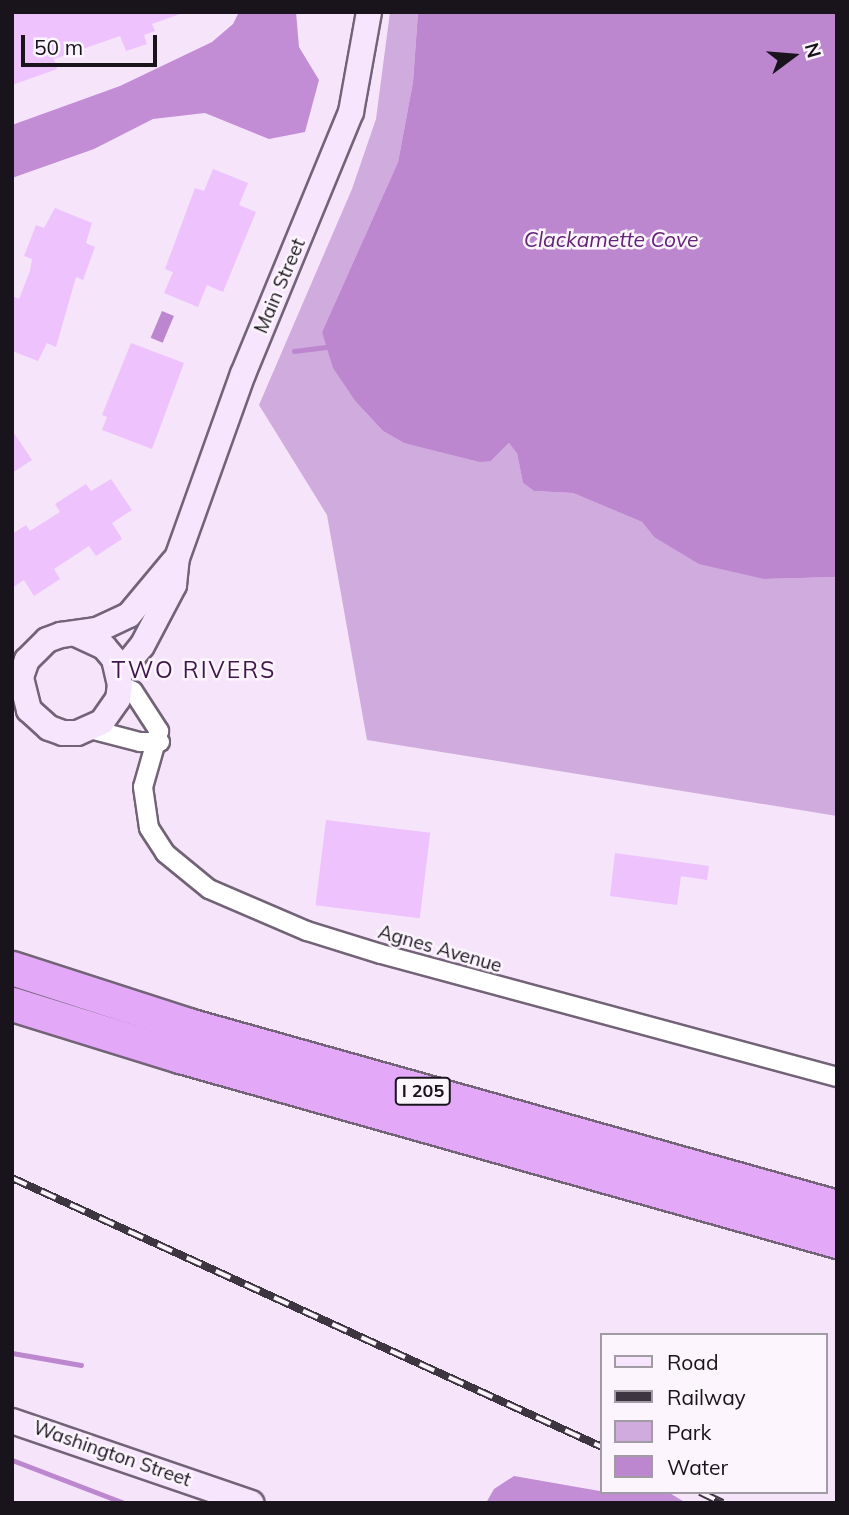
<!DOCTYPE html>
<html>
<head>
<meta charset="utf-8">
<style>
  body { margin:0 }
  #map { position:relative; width:849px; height:1515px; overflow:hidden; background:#f5e4fa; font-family:Mulish,sans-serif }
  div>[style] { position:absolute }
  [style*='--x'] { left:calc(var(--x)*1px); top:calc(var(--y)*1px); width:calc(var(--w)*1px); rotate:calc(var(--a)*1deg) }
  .green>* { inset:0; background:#d0abdd }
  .forest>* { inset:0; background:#c28dd4 }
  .water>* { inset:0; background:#bc87ce; transform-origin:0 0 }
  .stream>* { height:5px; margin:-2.5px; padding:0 2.5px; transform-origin:2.5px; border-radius:2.5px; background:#bc87ce }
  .building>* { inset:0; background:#eec2fd; transform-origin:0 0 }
  .roads { filter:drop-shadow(2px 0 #726377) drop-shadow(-2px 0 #726377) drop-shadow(0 2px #726377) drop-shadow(0 -2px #726377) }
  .street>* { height:18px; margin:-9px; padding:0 9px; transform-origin:9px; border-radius:9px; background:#fff }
  .secondary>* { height:24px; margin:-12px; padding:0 12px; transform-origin:12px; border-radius:12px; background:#f7e5fd }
  .highway>* { height:33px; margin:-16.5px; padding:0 16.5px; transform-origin:16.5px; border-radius:16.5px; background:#e4a8f8 }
  .rail>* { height:8px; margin-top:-4px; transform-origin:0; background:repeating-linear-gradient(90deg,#fcf5fe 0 16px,#3d3640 0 32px); box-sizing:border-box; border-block:2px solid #3d3640 }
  span { translate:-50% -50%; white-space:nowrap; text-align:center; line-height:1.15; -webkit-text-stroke:5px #fcf5fe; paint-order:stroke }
  .shield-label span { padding:2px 5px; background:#fcf5fe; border:2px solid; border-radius:5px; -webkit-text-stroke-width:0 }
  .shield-label { font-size:18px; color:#19131b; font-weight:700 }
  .street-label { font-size:19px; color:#19131b }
  .water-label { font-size:21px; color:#632377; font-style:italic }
  .quarter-label { font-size:23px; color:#3f174b; letter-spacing:2px }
  .frame { position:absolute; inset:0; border:14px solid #19131b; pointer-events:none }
  .legend { position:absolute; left:600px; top:1333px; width:228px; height:161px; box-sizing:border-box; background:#fcf5fe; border:2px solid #a19ba3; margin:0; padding:9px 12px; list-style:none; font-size:21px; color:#19131b }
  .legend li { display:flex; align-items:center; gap:14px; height:35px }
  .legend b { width:35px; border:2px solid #a19ba3 }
  .north { position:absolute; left:758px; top:21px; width:70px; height:70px; -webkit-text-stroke:5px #fcf5fe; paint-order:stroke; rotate:74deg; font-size:19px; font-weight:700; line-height:28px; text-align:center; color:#19131b }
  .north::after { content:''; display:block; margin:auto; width:24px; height:32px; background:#19131b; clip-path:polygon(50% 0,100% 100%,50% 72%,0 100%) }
  .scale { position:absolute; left:21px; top:35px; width:136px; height:32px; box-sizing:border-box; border:4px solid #19131b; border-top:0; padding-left:9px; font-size:21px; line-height:24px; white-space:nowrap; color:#19131b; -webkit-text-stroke:5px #fcf5fe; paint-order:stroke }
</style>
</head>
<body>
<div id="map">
  <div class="green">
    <div style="clip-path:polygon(390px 12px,418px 12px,413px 82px,398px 162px,322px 332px,356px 402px,383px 431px,404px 443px,491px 461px,509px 443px,517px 452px,523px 483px,534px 491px,573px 493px,642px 522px,654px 537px,764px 579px,837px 577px,837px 816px,367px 740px,327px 515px,259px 405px,352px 189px,376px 119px)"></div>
  </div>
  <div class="forest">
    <div style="clip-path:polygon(239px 12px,296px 12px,299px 47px,319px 80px,305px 132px,269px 139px,205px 113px,153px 119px,94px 149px,12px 178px,12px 125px,120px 86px,212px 42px,233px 24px)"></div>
    <div style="clip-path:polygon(514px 1476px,611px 1493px,668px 1492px,686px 1503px,486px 1503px,494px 1489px)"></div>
  </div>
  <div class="water">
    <div style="clip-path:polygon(418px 12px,837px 12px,837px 577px,764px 579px,699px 564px,654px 537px,642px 522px,573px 493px,534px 491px,523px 483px,517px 453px,509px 443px,491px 461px,480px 462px,404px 443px,383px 431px,356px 402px,333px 368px,322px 332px,398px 162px,413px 82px)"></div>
    <div style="left:162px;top:311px;width:13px;height:29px;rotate:23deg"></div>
  </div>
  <div class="stream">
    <div style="--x:294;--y:351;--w:32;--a:-7"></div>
    <div style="--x:12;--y:1353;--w:70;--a:9.9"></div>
    <div style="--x:12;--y:1460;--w:120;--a:21"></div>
  </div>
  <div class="building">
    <div style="clip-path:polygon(12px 12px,179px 12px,180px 14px,152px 24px,155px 31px,144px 35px,147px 44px,126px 51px,120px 36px,54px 59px,57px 69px,12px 85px)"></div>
    <div style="clip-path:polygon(213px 169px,248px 183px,239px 205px,256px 212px,223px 292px,207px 285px,198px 307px,164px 293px,173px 272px,165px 269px,195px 188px,204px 191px)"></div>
    <div style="clip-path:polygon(55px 208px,92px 223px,86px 243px,95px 247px,83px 280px,76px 277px,56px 347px,47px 343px,38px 361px,12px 351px,12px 296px,19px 299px,30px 271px,32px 259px,24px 256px,36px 225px,44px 228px)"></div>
    <div style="clip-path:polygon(131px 343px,184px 363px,152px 449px,102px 430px,107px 417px,102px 415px)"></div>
    <div style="clip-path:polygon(12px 430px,32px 460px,12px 473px)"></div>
    <div style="clip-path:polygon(111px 479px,132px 510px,112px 523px,122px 539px,96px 556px,89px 546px,54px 569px,60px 579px,34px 596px,24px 580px,12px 588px,12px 534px,26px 525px,30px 531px,60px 512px,55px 504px,86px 484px,91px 491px)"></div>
    <div style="left:326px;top:820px;width:105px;height:86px;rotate:7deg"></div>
    <div style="clip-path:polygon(615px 853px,709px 866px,707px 880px,681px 876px,677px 905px,610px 896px)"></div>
  </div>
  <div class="roads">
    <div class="street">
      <div style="--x:120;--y:685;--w:14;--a:25"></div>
      <div style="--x:133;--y:691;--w:48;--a:57"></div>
      <div style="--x:159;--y:731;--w:58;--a:105.9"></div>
      <div style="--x:143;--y:787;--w:41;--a:81.7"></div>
      <div style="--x:149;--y:828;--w:30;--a:57"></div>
      <div style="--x:165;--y:853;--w:57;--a:39.3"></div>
      <div style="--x:209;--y:889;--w:107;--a:23.2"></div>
      <div style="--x:307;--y:931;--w:77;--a:17.3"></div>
      <div style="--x:381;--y:954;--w:472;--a:15.1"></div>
      <div style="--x:90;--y:729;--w:52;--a:14.6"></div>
      <div style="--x:140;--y:742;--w:20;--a:0"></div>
    </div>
    <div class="secondary">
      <div style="--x:76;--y:634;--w:31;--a:25"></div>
      <div style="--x:104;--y:647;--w:16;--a:50"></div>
      <div style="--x:114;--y:659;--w:27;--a:77"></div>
      <div style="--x:120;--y:685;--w:14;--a:98"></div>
      <div style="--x:118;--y:699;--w:28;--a:125"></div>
      <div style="--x:102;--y:722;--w:27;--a:156"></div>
      <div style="--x:77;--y:733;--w:14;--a:180"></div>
      <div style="--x:63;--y:733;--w:15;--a:-160"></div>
      <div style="--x:49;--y:728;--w:27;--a:-138"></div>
      <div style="--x:29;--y:710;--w:34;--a:-104"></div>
      <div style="--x:21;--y:677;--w:18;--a:-71"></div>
      <div style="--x:27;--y:660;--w:28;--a:-45"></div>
      <div style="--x:47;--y:640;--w:15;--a:-20"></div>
      <div style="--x:61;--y:635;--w:36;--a:-8"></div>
      <div style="--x:97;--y:630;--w:35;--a:-25"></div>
      <div style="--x:129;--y:615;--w:70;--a:-50.2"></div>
      <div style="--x:119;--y:674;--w:36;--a:-51"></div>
      <div style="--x:142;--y:646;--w:69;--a:-62.3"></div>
      <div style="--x:174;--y:585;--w:27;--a:-84"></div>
      <div style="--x:177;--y:558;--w:195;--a:-70.3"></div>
      <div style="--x:243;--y:374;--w:283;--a:-67.6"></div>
      <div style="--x:351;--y:112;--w:102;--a:-79.8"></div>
      <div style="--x:12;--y:1421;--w:253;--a:18.9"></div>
    </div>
    <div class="highway">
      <div style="--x:12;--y:968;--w:185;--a:17.9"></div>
      <div style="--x:188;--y:1025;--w:674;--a:15.67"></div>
      <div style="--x:12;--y:1004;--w:176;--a:17.2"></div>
      <div style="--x:180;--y:1056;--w:683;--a:15.73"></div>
    </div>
  </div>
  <div class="rail">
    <div style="--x:12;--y:1178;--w:648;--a:24.51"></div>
    <div style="--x:700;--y:1492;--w:25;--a:26"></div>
  </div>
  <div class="shield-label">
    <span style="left:423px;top:1091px">I 205</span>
  </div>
  <div class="street-label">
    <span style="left:280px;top:286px;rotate:-67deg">Main Street</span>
    <span style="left:440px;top:949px;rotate:16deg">Agnes Avenue</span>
    <span style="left:112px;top:1454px;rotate:19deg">Washington Street</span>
  </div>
  <div class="water-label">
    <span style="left:611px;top:239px">Clackamette Cove</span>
  </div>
  <div class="quarter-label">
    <span style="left:194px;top:670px">TWO RIVERS</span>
  </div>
  <div class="frame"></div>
  <ul class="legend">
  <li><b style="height:9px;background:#f7e5fd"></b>Road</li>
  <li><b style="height:9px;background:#3d3640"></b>Railway</li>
  <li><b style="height:19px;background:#d0abdd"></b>Park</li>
  <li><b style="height:19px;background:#bc87ce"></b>Water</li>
  </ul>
  <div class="north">N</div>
  <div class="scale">50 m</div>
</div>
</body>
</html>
